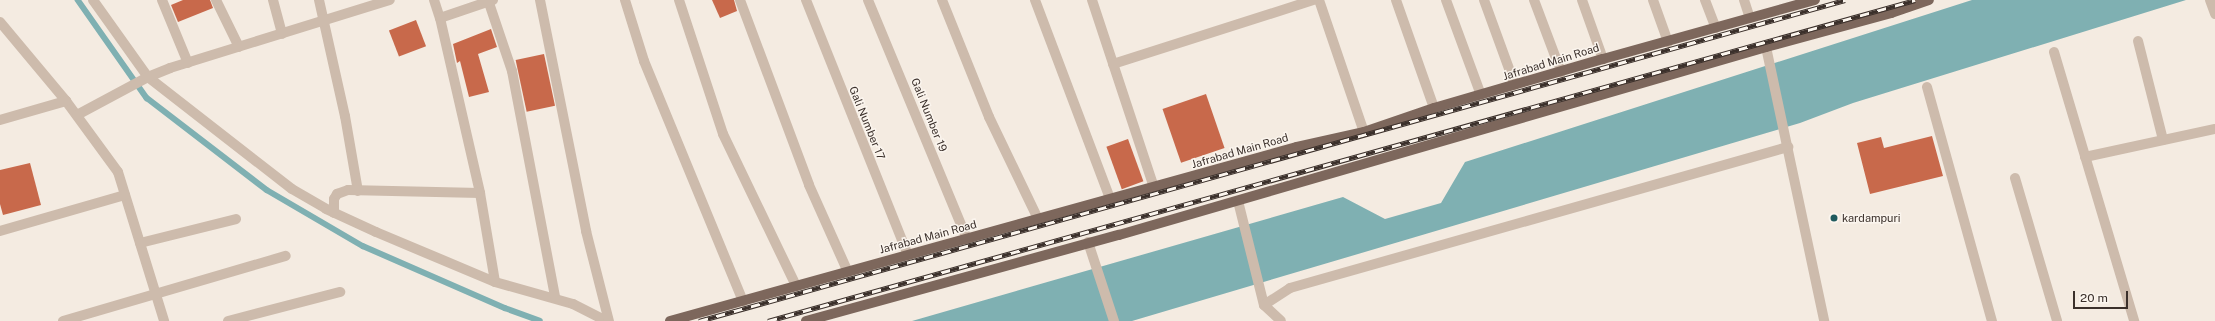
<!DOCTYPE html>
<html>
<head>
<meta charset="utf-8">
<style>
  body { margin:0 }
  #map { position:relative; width:2215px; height:321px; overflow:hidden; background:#f4ebe1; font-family:"Public Sans",sans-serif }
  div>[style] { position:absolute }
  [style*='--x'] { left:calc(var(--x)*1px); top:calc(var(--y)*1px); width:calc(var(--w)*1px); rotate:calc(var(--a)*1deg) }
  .water>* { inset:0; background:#7fb0b2 }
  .stream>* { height:5.5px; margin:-2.75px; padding:0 2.75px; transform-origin:2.75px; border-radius:2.75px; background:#7fb0b2 }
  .building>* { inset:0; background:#c8694b; transform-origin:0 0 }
  .minor>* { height:10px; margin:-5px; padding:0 5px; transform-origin:5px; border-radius:5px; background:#cdbbac }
  .major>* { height:10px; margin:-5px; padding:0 5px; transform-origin:5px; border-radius:5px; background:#7d675c }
  .rail>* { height:4.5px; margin-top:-2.25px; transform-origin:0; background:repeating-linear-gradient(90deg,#fbf5ee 0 9px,#3b302b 0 18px); box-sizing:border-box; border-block:1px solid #3b302b }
  .dots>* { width:11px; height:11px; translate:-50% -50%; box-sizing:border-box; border:2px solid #fbf5ee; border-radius:50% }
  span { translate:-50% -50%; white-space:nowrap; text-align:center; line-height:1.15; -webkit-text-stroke:3px #fbf5ee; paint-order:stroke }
  .street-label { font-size:11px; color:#3b302b }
  .poi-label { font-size:11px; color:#3b302b }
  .left { translate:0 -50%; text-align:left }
  .scale { position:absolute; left:2073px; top:291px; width:55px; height:18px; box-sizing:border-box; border:2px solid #3b302b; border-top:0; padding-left:5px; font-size:12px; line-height:14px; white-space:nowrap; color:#3b302b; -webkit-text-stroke:3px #fbf5ee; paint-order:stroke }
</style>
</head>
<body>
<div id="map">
  <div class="water">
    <div style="clip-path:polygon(1972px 0,2186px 0,1853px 103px,1800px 123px,1132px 321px,912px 321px,1343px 197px,1385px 219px,1441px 203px,1465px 162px)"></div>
  </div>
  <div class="stream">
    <div style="--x:78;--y:0;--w:120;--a:54.9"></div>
    <div style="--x:147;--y:98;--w:151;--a:37.5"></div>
    <div style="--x:267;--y:190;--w:111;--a:30.3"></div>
    <div style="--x:363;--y:246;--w:155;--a:23.6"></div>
    <div style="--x:505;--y:308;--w:37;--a:20"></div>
  </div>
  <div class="building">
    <div style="clip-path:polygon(183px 0,210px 0,213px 8px,178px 22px,171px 5px)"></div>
    <div style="clip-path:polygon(712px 0,734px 0,737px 11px,720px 18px)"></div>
    <div style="left:416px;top:20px;width:28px;height:29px;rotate:69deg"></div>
    <div style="clip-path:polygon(491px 29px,497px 47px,478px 54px,489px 92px,469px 97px,460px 61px,457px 63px,453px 44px)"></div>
    <div style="left:544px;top:54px;width:53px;height:29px;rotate:78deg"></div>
    <div style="left:1206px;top:94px;width:57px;height:46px;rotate:71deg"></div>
    <div style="clip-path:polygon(1932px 136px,1943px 176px,1870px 194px,1857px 143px,1881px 137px,1884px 148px)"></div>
    <div style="left:1128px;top:139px;width:45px;height:23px;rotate:70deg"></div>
    <div style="clip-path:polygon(30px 163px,41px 205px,3px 215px,0 204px,0 170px)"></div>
  </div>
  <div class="minor">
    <div style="--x:93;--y:0;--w:95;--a:54.5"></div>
    <div style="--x:148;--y:77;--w:182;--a:37.9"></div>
    <div style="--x:292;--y:189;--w:39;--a:30"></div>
    <div style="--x:326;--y:209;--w:55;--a:24.7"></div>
    <div style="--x:376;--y:232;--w:129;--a:22.8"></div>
    <div style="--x:495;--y:282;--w:81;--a:15.8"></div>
    <div style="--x:573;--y:304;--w:37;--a:27"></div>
    <div style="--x:162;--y:0;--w:68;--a:67.6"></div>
    <div style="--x:216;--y:0;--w:52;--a:63.9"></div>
    <div style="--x:273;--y:0;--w:35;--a:75"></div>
    <div style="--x:319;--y:0;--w:119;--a:77.4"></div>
    <div style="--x:345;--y:116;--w:76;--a:80.2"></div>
    <div style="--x:434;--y:0;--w:19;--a:72"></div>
    <div style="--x:440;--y:18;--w:180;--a:77.1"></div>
    <div style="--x:480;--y:193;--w:90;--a:80.4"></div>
    <div style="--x:488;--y:0;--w:75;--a:71.3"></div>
    <div style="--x:512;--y:71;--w:230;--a:79.2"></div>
    <div style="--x:540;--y:0;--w:236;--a:78.7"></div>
    <div style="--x:586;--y:231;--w:93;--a:75.7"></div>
    <div style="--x:625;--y:0;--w:64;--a:72.7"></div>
    <div style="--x:644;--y:61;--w:260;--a:67.6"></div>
    <div style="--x:679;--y:0;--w:141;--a:71.8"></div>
    <div style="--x:723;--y:134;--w:169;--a:64.3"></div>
    <div style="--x:740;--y:0;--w:197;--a:69.5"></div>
    <div style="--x:809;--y:185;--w:95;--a:65.9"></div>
    <div style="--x:806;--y:0;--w:275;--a:68.2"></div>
    <div style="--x:868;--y:0;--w:259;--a:67.5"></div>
    <div style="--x:942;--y:0;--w:126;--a:68.1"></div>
    <div style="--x:989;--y:117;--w:113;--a:64.3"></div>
    <div style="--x:1035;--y:0;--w:213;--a:69.3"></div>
    <div style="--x:1092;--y:0;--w:197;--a:71.7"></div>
    <div style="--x:1319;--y:0;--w:139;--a:71.2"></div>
    <div style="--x:1396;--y:0;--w:114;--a:70.6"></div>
    <div style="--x:1446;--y:0;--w:101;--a:69.8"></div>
    <div style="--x:1484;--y:0;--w:90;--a:70"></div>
    <div style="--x:1534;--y:0;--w:77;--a:69.4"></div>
    <div style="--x:1582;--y:0;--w:63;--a:70.4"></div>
    <div style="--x:1653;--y:0;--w:45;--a:70.3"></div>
    <div style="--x:1705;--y:0;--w:30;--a:69"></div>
    <div style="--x:1744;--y:0;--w:19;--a:72"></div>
    <div style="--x:2210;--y:0;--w:15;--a:70"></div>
    <div style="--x:440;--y:18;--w:56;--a:-18.8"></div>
    <div style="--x:0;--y:22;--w:103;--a:50.1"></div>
    <div style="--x:66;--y:101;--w:88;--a:53.8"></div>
    <div style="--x:118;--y:172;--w:156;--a:72.8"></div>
    <div style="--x:2138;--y:41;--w:102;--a:75.8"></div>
    <div style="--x:1766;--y:47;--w:280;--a:78"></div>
    <div style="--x:2054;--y:52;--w:281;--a:73.4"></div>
    <div style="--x:1113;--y:64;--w:211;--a:-17.7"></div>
    <div style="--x:1927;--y:87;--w:243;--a:74.5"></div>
    <div style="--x:77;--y:115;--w:81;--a:-28.2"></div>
    <div style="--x:148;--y:77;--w:24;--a:-22"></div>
    <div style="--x:170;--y:68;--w:230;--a:-17.2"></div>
    <div style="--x:0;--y:120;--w:69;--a:-16.1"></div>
    <div style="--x:2085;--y:157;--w:133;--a:-12.2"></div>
    <div style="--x:2015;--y:178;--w:149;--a:73.6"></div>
    <div style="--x:1238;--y:201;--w:107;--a:76"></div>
    <div style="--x:1264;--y:305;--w:23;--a:43"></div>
    <div style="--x:334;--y:213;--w:14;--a:-90"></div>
    <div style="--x:334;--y:199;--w:6;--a:-59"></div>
    <div style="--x:337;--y:194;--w:12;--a:-20"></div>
    <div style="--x:348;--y:190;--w:132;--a:1.3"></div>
    <div style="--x:0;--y:231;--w:130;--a:-16.1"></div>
    <div style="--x:1088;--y:242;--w:83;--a:71.8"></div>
    <div style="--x:140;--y:243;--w:99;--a:-14"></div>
    <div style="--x:1264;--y:305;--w:31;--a:-33"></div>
    <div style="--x:1290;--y:288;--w:518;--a:-15.81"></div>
    <div style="--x:63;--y:321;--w:232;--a:-16.3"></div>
    <div style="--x:228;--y:321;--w:116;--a:-14.5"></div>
  </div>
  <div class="major">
    <div style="--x:670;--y:321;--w:651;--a:-15.51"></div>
    <div style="--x:1297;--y:147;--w:69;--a:-12.6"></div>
    <div style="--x:1364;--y:132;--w:74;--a:-18.9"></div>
    <div style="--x:1434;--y:108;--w:176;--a:-16.2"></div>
    <div style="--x:1603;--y:59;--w:220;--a:-15.6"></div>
    <div style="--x:806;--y:321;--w:325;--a:-15.4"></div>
    <div style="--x:1119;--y:235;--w:674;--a:-16.2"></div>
    <div style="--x:1766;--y:47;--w:130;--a:-15.2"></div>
    <div style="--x:1891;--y:13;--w:40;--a:-18.9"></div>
  </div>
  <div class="rail">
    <div style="--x:699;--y:321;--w:1190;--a:-15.65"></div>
    <div style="--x:768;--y:321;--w:1191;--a:-15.63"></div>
  </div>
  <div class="dots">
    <div style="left:1834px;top:218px;background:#1f5a5e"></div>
  </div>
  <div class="street-label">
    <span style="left:1551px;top:62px;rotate:-17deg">Jafrabad Main Road</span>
    <span style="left:929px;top:115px;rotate:68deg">Gali Number 19</span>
    <span style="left:867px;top:123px;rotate:68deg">Gali Number 17</span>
    <span style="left:1240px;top:151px;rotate:-16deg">Jafrabad Main Road</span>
    <span style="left:928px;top:237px;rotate:-15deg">Jafrabad Main Road</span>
  </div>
  <div class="poi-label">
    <span class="left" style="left:1842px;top:218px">kardampuri</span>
  </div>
  <div class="scale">20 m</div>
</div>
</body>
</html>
